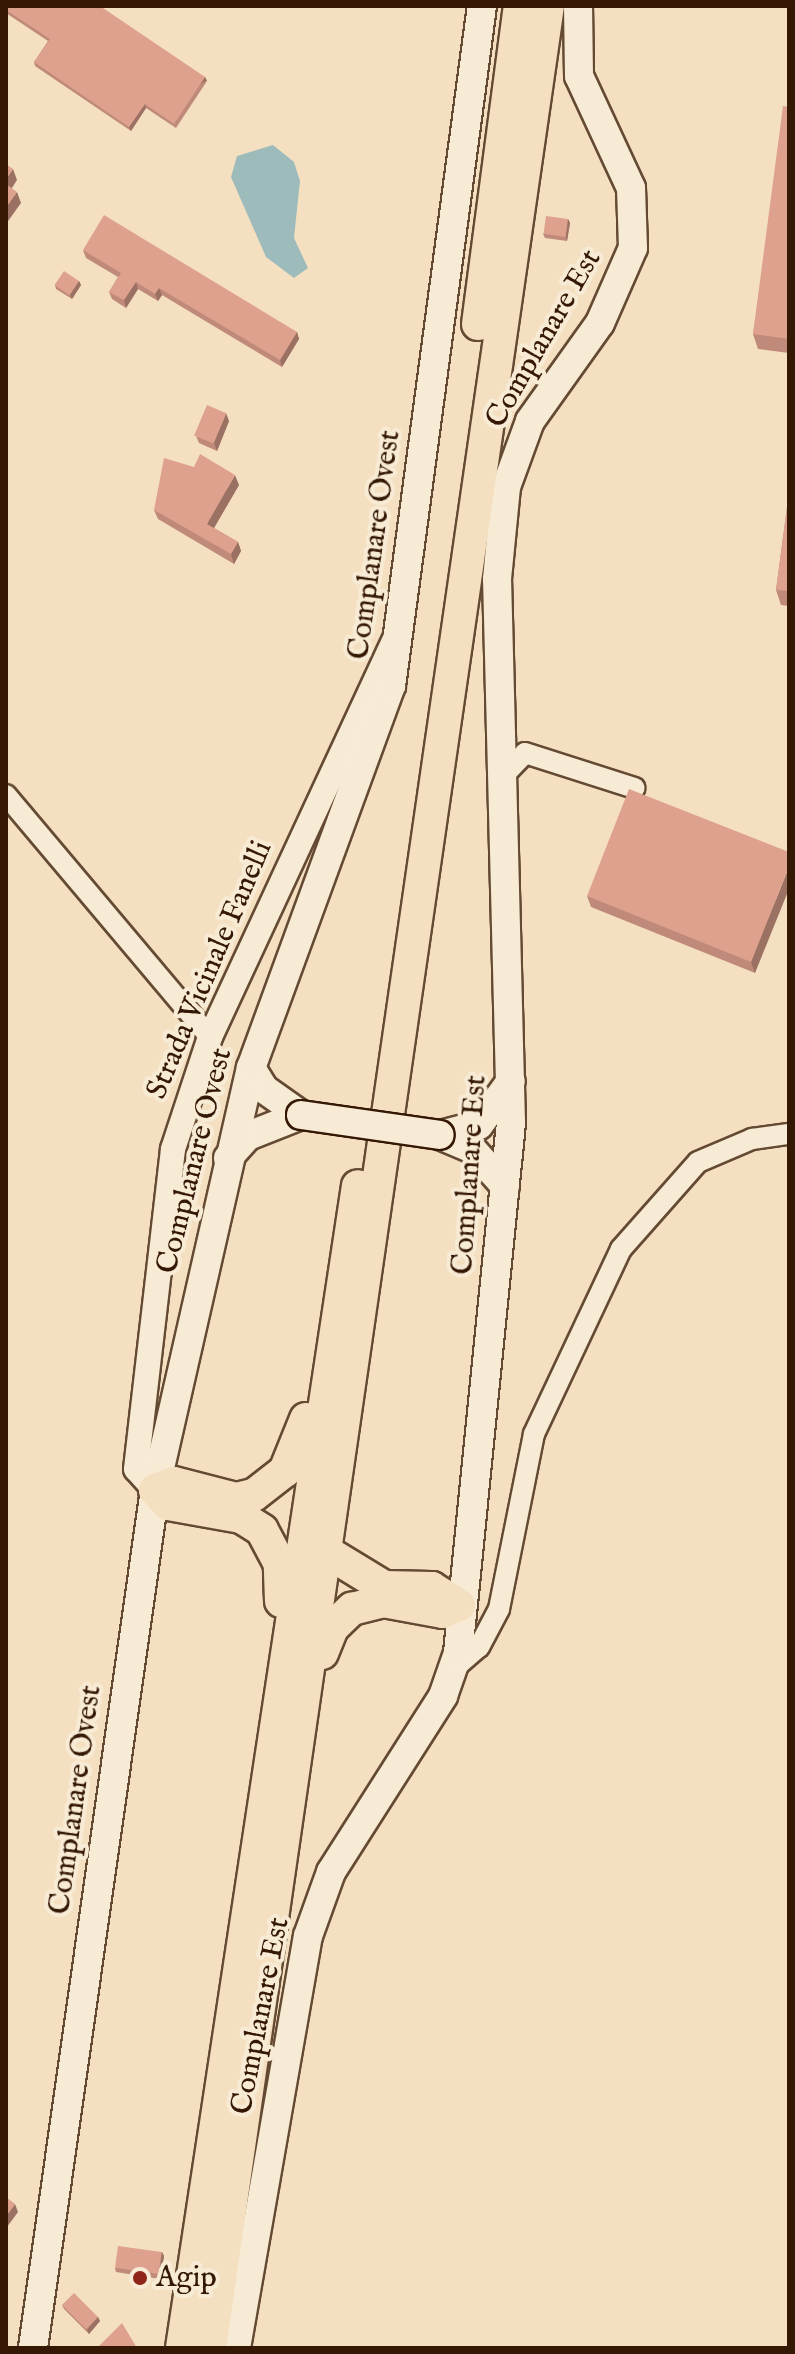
<!DOCTYPE html>
<html>
<head>
<meta charset="utf-8">
<style>
  body { margin:0 }
  #map { position:relative; width:795px; height:2354px; overflow:hidden; background:#f4e0c0; font-family:"IM FELL English",serif }
  div>[style] { position:absolute }
  [style*='--x'] { left:calc(var(--x)*1px); top:calc(var(--y)*1px); width:calc(var(--w)*1px); rotate:calc(var(--a)*1deg) }
  .water>* { inset:0; background:#9ebbbb }
  .roads { filter:drop-shadow(2px 0 #644a33) drop-shadow(-2px 0 #644a33) drop-shadow(0 2px #644a33) drop-shadow(0 -2px #644a33) }
  .minor>* { height:20px; margin:-10px; padding:0 10px; transform-origin:10px; border-radius:10px; background:#f8ebd6 }
  .tertiary>* { height:24px; margin:-12px; padding:0 12px; transform-origin:12px; border-radius:12px; background:#f8ebd6 }
  .secondary>* { height:28px; margin:-14px; padding:0 14px; transform-origin:14px; border-radius:14px; background:#f8ebd6 }
  .trunk>* { height:32px; margin:-16px; padding:0 16px; transform-origin:16px; border-radius:16px; background:#f4e0c0 }
  .bridges { filter:drop-shadow(2px 0 #341804) drop-shadow(-2px 0 #341804) drop-shadow(0 2px #341804) drop-shadow(0 -2px #341804) }
  .secondary-bridge>* { height:28px; margin:-14px; padding:0 14px; transform-origin:14px; border-radius:14px; background:#f8ebd6 }
  .wall>* { inset:0; background:#bf8a79 }
  .shaded-wall>* { inset:0; background:#9b7163; transform-origin:0 0 }
  .building>* { inset:0; background:#dea18d; transform-origin:0 0 }
  .dots>* { width:22px; height:22px; translate:-50% -50%; box-sizing:border-box; border:4px solid #f8ebd6; border-radius:50% }
  span { translate:-50% -50%; white-space:nowrap; text-align:center; line-height:1.15; -webkit-text-stroke:8px #f8ebd6; paint-order:stroke }
  .street-label { font-size:30px; color:#341804 }
  .poi-label { font-size:30px; color:#341804 }
  .left { translate:0 -50%; text-align:left }
  .frame { position:absolute; inset:0; border:8px solid #341804; pointer-events:none }
</style>
</head>
<body>
<div id="map">
  <div class="water">
    <div style="clip-path:polygon(273px 145px,294px 162px,300px 181px,294px 238px,308px 268px,294px 278px,266px 257px,231px 177px,237px 156px)"></div>
  </div>
  <div class="roads">
    <div class="minor">
      <div style="--x:502;--y:777;--w:33;--a:-46"></div>
      <div style="--x:525;--y:753;--w:115;--a:17.7"></div>
      <div style="--x:6;--y:795;--w:317;--a:49.9"></div>
      <div style="--x:451;--y:1671;--w:37;--a:-41"></div>
      <div style="--x:479;--y:1647;--w:43;--a:-62.2"></div>
      <div style="--x:499;--y:1609;--w:178;--a:-78.7"></div>
      <div style="--x:534;--y:1434;--w:204;--a:-64.8"></div>
      <div style="--x:621;--y:1249;--w:116;--a:-48.5"></div>
      <div style="--x:698;--y:1162;--w:59;--a:-23.1"></div>
      <div style="--x:752;--y:1139;--w:37;--a:-8"></div>
    </div>
    <div class="tertiary">
      <div style="--x:155;--y:1490;--w:28;--a:-132"></div>
      <div style="--x:136;--y:1469;--w:322;--a:-83.4"></div>
      <div style="--x:173;--y:1149;--w:118;--a:-71.7"></div>
      <div style="--x:210;--y:1037;--w:438;--a:-65.1"></div>
    </div>
    <div class="secondary">
      <div style="--x:251;--y:1068;--w:25;--a:58"></div>
      <div style="--x:264;--y:1089;--w:45;--a:35.1"></div>
      <div style="--x:440;--y:1135;--w:40;--a:-14.4"></div>
      <div style="--x:479;--y:1125;--w:54;--a:-54"></div>
      <div style="--x:440;--y:1135;--w:34;--a:23"></div>
      <div style="--x:471;--y:1148;--w:51;--a:48.2"></div>
      <div style="--x:228;--y:1158;--w:30;--a:-48"></div>
      <div style="--x:248;--y:1136;--w:57;--a:-21.6"></div>
      <div style="--x:33;--y:2348;--w:867;--a:-81.91"></div>
      <div style="--x:155;--y:1490;--w:433;--a:-77.2"></div>
      <div style="--x:251;--y:1068;--w:407;--a:-69.9"></div>
      <div style="--x:391;--y:686;--w:686;--a:-82.38"></div>
      <div style="--x:236;--y:2348;--w:418;--a:-80.1"></div>
      <div style="--x:308;--y:1936;--w:68;--a:-70.2"></div>
      <div style="--x:331;--y:1872;--w:209;--a:-57.5"></div>
      <div style="--x:443;--y:1696;--w:46;--a:-70.8"></div>
      <div style="--x:458;--y:1653;--w:533;--a:-84.29"></div>
      <div style="--x:511;--y:1123;--w:544;--a:-91.47"></div>
      <div style="--x:497;--y:579;--w:92;--a:-84.4"></div>
      <div style="--x:506;--y:487;--w:70;--a:-70"></div>
      <div style="--x:530;--y:421;--w:120;--a:-54.5"></div>
      <div style="--x:600;--y:323;--w:82;--a:-66.3"></div>
      <div style="--x:633;--y:248;--w:60;--a:-91.9"></div>
      <div style="--x:631;--y:188;--w:123;--a:-114.9"></div>
      <div style="--x:579;--y:76;--w:70;--a:-90.8"></div>
    </div>
    <div class="trunk">
      <div style="--x:478;--y:324;--w:321;--a:-82.5"></div>
      <div style="--x:281;--y:1601;--w:37;--a:-92"></div>
      <div style="--x:280;--y:1564;--w:38;--a:-118"></div>
      <div style="--x:262;--y:1530;--w:25;--a:-148"></div>
      <div style="--x:241;--y:1517;--w:74;--a:-169.9"></div>
      <div style="--x:168;--y:1504;--w:19;--a:-133"></div>
      <div style="--x:155;--y:1490;--w:20;--a:-20"></div>
      <div style="--x:174;--y:1483;--w:64;--a:14.5"></div>
      <div style="--x:236;--y:1499;--w:18;--a:-13"></div>
      <div style="--x:254;--y:1495;--w:39;--a:-38"></div>
      <div style="--x:285;--y:1471;--w:56;--a:-68"></div>
      <div style="--x:322;--y:1653;--w:27;--a:-68"></div>
      <div style="--x:332;--y:1628;--w:28;--a:-44"></div>
      <div style="--x:352;--y:1609;--w:32;--a:-14"></div>
      <div style="--x:383;--y:1601;--w:61;--a:10.4"></div>
      <div style="--x:443;--y:1612;--w:17;--a:-24"></div>
      <div style="--x:459;--y:1605;--w:32;--a:-148"></div>
      <div style="--x:432;--y:1588;--w:48;--a:-178.8"></div>
      <div style="--x:384;--y:1587;--w:63;--a:-148.6"></div>
      <div style="--x:182;--y:2348;--w:1175;--a:-81.39"></div>
      <div style="--x:210;--y:2348;--w:2366;--a:-81.79"></div>
    </div>
  </div>
  <div class="bridges">
    <div class="secondary-bridge">
      <div style="--x:301;--y:1115;--w:140;--a:8.2"></div>
    </div>
  </div>
  <div class="wall">
    <div style="clip-path:polygon(6px 6px,205px 77px,207px 81px,176px 128px,146px 108px,131px 131px,35px 66px,34px 62px,48px 41px,6px 13px)"></div>
    <div style="clip-path:polygon(789px 107px,789px 353px,758px 349px,753px 334px)"></div>
    <div style="clip-path:polygon(568px 219px,570px 223px,567px 241px,545px 238px,543px 234px)"></div>
    <div style="clip-path:polygon(83px 250px,297px 332px,299px 339px,282px 367px,162px 295px,158px 301px,138px 289px,126px 308px,112px 299px,109px 292px,118px 277px,86px 258px)"></div>
    <div style="clip-path:polygon(79px 281px,81px 285px,72px 299px,56px 289px,55px 285px)"></div>
    <div style="clip-path:polygon(229px 421px,217px 451px,199px 443px,196px 436px)"></div>
    <div style="clip-path:polygon(239px 485px,214px 528px,238px 542px,241px 551px,234px 564px,158px 519px,154px 510px)"></div>
    <div style="clip-path:polygon(789px 492px,789px 606px,781px 605px,776px 590px)"></div>
    <div style="clip-path:polygon(789px 852px,755px 973px,591px 907px,587px 896px)"></div>
    <div style="clip-path:polygon(162px 2252px,164px 2256px,160px 2279px,116px 2272px,115px 2268px)"></div>
    <div style="clip-path:polygon(62px 2305px,98px 2317px,100px 2321px,89px 2334px,64px 2309px)"></div>
  </div>
  <div class="shaded-wall">
    <div style="left:205px;top:77px;width:4px;height:56px;rotate:63deg"></div>
    <div style="clip-path:polygon(145px 104px,146px 108px,131px 131px,129px 127px)"></div>
    <div style="clip-path:polygon(13px 169px,17px 180px,8px 194px,6px 189px,6px 179px)"></div>
    <div style="clip-path:polygon(17px 192px,21px 203px,6px 224px,6px 207px)"></div>
    <div style="clip-path:polygon(568px 219px,570px 223px,567px 241px,566px 237px)"></div>
    <div style="clip-path:polygon(79px 281px,81px 285px,72px 299px,70px 295px)"></div>
    <div style="clip-path:polygon(136px 282px,138px 289px,126px 308px,124px 300px)"></div>
    <div style="clip-path:polygon(159px 288px,162px 295px,158px 301px,155px 294px)"></div>
    <div style="clip-path:polygon(297px 332px,299px 339px,282px 367px,280px 360px)"></div>
    <div style="clip-path:polygon(226px 413px,229px 421px,217px 451px,214px 443px)"></div>
    <div style="clip-path:polygon(235px 475px,239px 485px,211px 533px,207px 524px)"></div>
    <div style="clip-path:polygon(238px 542px,241px 551px,234px 564px,231px 554px)"></div>
    <div style="clip-path:polygon(789px 867px,789px 889px,755px 973px,751px 962px)"></div>
    <div style="clip-path:polygon(15px 2204px,18px 2212px,7px 2227px,6px 2216px)"></div>
    <div style="clip-path:polygon(162px 2252px,164px 2256px,160px 2279px,159px 2275px)"></div>
    <div style="clip-path:polygon(98px 2317px,100px 2321px,89px 2334px,87px 2330px)"></div>
  </div>
  <div class="building">
    <div style="clip-path:polygon(6px 6px,100px 6px,205px 77px,174px 124px,145px 104px,129px 127px,34px 62px,50px 39px,6px 10px)"></div>
    <div style="clip-path:polygon(783px 106px,789px 107px,789px 339px,753px 334px)"></div>
    <div style="clip-path:polygon(6px 164px,13px 169px,6px 179px)"></div>
    <div style="clip-path:polygon(6px 184px,17px 192px,6px 207px)"></div>
    <div style="clip-path:polygon(104px 215px,297px 332px,280px 360px,159px 288px,155px 294px,136px 282px,124px 300px,109px 292px,121px 273px,83px 250px)"></div>
    <div style="left:546px;top:216px;width:22px;height:18px;rotate:8deg"></div>
    <div style="left:64px;top:271px;width:18px;height:17px;rotate:34deg"></div>
    <div style="left:207px;top:405px;width:21px;height:33px;rotate:23deg"></div>
    <div style="clip-path:polygon(200px 454px,235px 475px,207px 524px,238px 542px,231px 554px,154px 510px,164px 458px,194px 467px)"></div>
    <div style="clip-path:polygon(789px 492px,789px 591px,776px 590px)"></div>
    <div style="clip-path:polygon(629px 789px,789px 852px,789px 867px,751px 962px,587px 896px)"></div>
    <div style="clip-path:polygon(6px 2197px,15px 2204px,6px 2216px)"></div>
    <div style="left:118px;top:2246px;width:44px;height:22px;rotate:8deg"></div>
    <div style="left:74px;top:2293px;width:34px;height:17px;rotate:45deg"></div>
    <div style="clip-path:polygon(122px 2323px,137px 2348px,97px 2348px)"></div>
  </div>
  <div class="dots">
    <div style="left:140px;top:2278px;background:#8f2418"></div>
  </div>
  <div class="street-label">
    <span style="left:544px;top:339px;rotate:-60deg">Complanare Est</span>
    <span style="left:375px;top:545px;rotate:-82deg">Complanare Ovest</span>
    <span style="left:210px;top:970px;rotate:-67deg">Strada Vicinale Fanelli</span>
    <span style="left:195px;top:1161px;rotate:-76deg">Complanare Ovest</span>
    <span style="left:470px;top:1175px;rotate:-86deg">Complanare Est</span>
    <span style="left:76px;top:1800px;rotate:-82deg">Complanare Ovest</span>
    <span style="left:261px;top:2016px;rotate:-79deg">Complanare Est</span>
  </div>
  <div class="poi-label">
    <span class="left" style="left:156px;top:2278px">Agip</span>
  </div>
  <div class="frame"></div>
</div>
</body>
</html>
